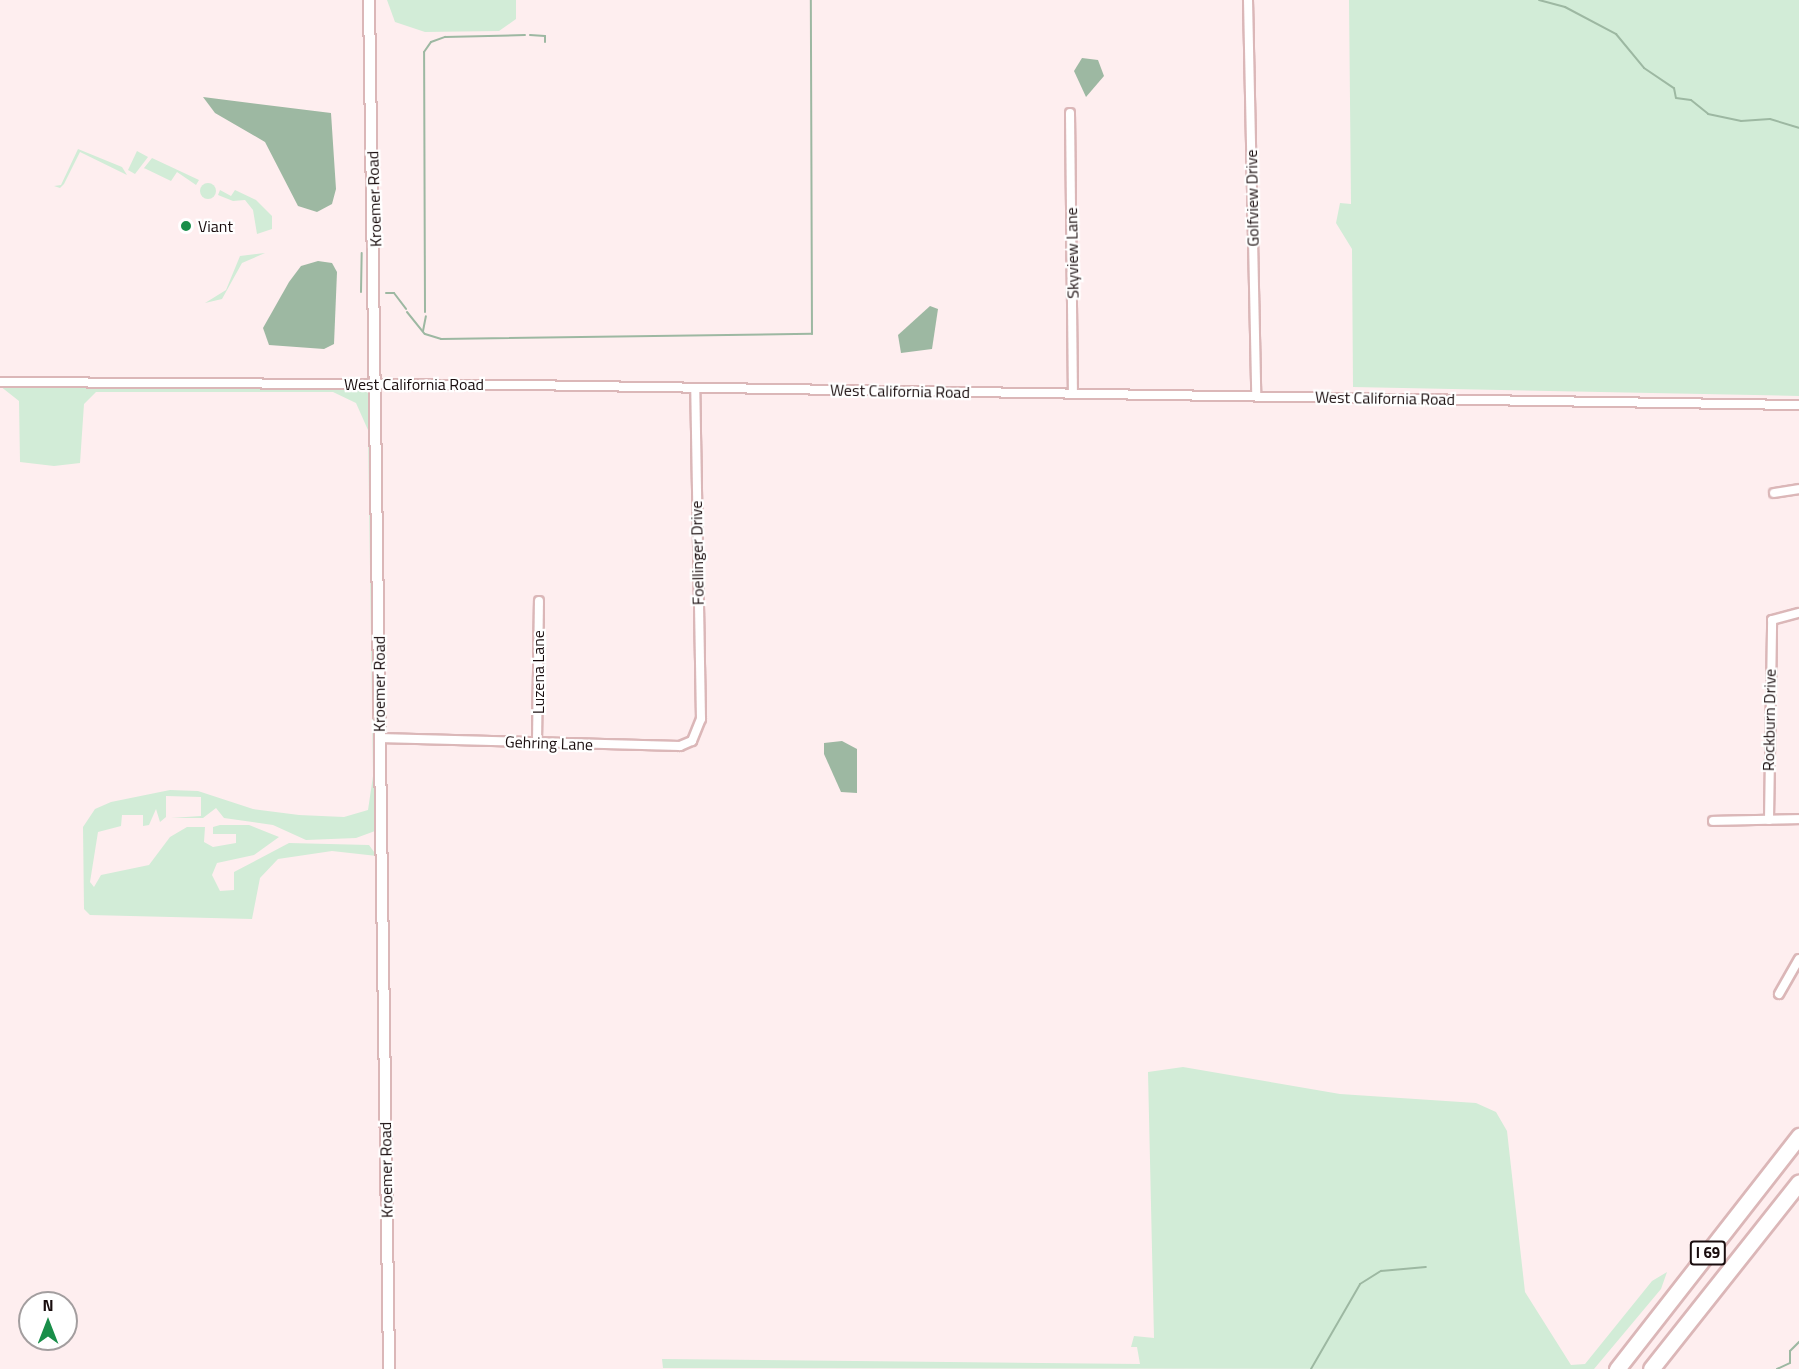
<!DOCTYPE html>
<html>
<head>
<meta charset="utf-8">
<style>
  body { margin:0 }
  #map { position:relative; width:1799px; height:1369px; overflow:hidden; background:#feeeef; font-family:"Titillium Web",sans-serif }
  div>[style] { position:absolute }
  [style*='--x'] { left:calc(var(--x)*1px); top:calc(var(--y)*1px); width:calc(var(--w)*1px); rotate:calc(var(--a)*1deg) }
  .green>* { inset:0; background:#d2ecd7 }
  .round { border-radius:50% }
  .water>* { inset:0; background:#9db8a2 }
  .stream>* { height:2px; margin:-1px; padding:0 1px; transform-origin:1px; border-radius:1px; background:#9db8a2 }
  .roads { filter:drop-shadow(2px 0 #dbb7b8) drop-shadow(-2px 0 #dbb7b8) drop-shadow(0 2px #dbb7b8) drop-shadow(0 -2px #dbb7b8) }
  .street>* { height:8px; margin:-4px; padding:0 4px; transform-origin:4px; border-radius:4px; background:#fff }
  .secondary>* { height:10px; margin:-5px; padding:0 5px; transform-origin:5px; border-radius:5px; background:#fff }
  .highway>* { height:15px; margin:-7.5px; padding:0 7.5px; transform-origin:7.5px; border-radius:7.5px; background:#fff }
  .dots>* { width:16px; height:16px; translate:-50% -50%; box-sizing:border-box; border:3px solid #fff; border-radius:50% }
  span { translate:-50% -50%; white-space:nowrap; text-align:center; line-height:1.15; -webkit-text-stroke:4.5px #fff; paint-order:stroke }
  .shield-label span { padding:2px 4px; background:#fff; border:2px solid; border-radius:4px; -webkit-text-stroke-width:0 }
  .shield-label { font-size:15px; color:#190d0e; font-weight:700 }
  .street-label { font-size:16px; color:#190d0e }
  .poi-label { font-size:16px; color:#190d0e }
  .left { translate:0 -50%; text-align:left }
  .north { position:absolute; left:18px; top:1291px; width:60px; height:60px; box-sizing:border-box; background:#fff; border:2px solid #a39e9f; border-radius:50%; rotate:0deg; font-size:16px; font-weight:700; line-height:24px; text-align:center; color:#190d0e }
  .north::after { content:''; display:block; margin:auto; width:21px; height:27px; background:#198e49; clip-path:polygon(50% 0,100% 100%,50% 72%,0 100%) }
</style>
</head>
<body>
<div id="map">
  <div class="green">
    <div style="clip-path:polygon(387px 0,516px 0,516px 19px,499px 31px,425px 32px,395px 22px)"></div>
    <div style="clip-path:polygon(1349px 0,1799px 0,1799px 396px,1353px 387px,1352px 249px,1336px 223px,1340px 203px,1351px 204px)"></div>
    <div style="clip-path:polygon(78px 149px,122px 167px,127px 175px,80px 152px,64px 184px,60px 188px,54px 186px,61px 185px)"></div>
    <div style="clip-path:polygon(137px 151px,148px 157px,135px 174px,128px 170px)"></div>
    <div style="clip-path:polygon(152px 158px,199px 180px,196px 185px,177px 172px,171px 181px,144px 168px,140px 173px)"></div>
    <div class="round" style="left:200px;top:183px;width:16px;height:16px"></div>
    <div style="clip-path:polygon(220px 190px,231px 196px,235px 190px,256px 200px,272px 216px,272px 229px,257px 234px,253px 210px,245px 200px,233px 201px,218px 195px)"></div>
    <div style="clip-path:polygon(265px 253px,242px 263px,222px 299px,205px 303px,226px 290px,240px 256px)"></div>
    <div style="clip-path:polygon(0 386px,353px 388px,369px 393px,375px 831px,356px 838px,306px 840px,273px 825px,224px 818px,216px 808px,203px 818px,171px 818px,201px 816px,201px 797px,166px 796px,166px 817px,160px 822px,156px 809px,149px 825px,143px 826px,143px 815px,122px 815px,121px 826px,98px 832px,90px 882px,94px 887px,101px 875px,149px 865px,170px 837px,187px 827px,205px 827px,204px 842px,213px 847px,236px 843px,236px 834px,213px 834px,213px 827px,220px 825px,249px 825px,279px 837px,254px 855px,217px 863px,212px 875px,220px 891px,234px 890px,234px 872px,289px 843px,369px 845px,377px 856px,332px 851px,278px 859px,260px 878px,252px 919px,90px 915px,84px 909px,83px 827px,95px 809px,111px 802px,170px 790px,198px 791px,253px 809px,299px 815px,344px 817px,368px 810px,373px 776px,368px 430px,356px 403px,333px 392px,96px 392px,84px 404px,80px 463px,54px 466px,20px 462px,19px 401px)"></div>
    <div style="clip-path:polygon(1183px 1067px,1340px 1094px,1476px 1103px,1496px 1112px,1507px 1131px,1525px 1292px,1571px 1365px,1585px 1364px,1652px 1281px,1667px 1272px,1661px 1289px,1594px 1369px,663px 1368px,662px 1359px,1140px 1364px,1137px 1347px,1131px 1347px,1134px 1336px,1154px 1338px,1148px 1072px)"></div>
  </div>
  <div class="water">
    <div style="clip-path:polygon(1082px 58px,1098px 60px,1104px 76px,1086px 97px,1074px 71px)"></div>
    <div style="clip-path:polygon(203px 97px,331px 113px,336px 189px,332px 204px,317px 212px,298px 206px,265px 142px,215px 113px)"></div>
    <div style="clip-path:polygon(318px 261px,332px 263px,337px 272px,334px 344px,324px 349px,269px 345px,263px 328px,289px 282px,301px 266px)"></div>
    <div style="clip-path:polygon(930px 306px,938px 309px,932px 349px,901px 353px,898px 335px)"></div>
    <div style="clip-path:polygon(842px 741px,857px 749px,857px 793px,841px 792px,824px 754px,824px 743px)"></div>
  </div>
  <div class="stream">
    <div style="--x:1539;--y:0;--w:27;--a:15"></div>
    <div style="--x:1565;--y:7;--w:58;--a:27.9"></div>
    <div style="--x:1616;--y:34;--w:44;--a:50.5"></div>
    <div style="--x:1644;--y:68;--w:36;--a:34"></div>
    <div style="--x:1674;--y:88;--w:10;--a:79"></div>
    <div style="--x:1676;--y:98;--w:15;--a:8"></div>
    <div style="--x:1691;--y:100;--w:22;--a:39"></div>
    <div style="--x:1708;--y:114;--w:34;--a:12"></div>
    <div style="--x:1741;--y:121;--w:29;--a:-4"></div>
    <div style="--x:1770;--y:119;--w:30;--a:17"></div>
    <div style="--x:530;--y:35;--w:15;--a:4"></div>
    <div style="--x:545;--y:36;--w:6;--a:90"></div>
    <div style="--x:361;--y:292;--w:39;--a:-89"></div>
    <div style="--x:386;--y:293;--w:8;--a:0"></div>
    <div style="--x:394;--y:293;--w:20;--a:53"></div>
    <div style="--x:407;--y:312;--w:28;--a:51"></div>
    <div style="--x:425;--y:334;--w:17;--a:17"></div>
    <div style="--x:441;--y:339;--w:371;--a:-0.8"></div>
    <div style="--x:812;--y:334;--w:334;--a:-90.2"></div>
    <div style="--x:425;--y:312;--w:260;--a:-90.2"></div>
    <div style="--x:424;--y:52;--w:12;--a:-55"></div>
    <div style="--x:431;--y:42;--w:15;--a:-20"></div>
    <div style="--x:445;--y:37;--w:80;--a:-1.4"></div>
    <div style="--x:423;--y:331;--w:15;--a:-79"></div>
    <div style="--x:1311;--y:1369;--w:98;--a:-60"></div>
    <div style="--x:1360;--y:1284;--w:25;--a:-32"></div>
    <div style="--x:1381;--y:1271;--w:45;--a:-5.1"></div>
    <div style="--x:1777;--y:1369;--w:14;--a:-25"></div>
    <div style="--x:1790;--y:1363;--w:12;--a:-90"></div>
    <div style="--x:1790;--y:1351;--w:13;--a:-45"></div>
  </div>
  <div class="roads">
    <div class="street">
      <div style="--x:1248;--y:0;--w:396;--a:88.8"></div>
      <div style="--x:1070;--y:113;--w:280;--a:89.4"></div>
      <div style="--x:0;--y:382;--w:523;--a:0.33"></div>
      <div style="--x:523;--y:385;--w:1276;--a:0.9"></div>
      <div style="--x:1774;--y:493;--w:25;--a:-9"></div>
      <div style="--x:379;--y:738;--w:301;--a:1.5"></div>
      <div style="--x:680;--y:746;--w:13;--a:-23"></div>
      <div style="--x:692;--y:741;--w:24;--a:-68"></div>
      <div style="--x:701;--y:719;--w:331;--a:-91"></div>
      <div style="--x:537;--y:742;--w:141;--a:-89.2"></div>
      <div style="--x:1769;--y:820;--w:200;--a:-89.1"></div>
      <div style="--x:1772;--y:620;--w:28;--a:-15"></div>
      <div style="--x:1713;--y:821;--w:86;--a:-1.3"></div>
      <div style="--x:1779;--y:994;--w:40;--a:-60.3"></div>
    </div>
    <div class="secondary">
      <div style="--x:369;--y:0;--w:1369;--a:89.16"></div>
    </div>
    <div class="highway">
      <div style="--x:1617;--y:1369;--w:296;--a:-52"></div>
      <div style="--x:1651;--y:1369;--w:238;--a:-51.6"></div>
    </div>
  </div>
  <div class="dots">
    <div style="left:186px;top:226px;background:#198e49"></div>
  </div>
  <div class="shield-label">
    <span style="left:1708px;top:1253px">I 69</span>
  </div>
  <div class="street-label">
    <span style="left:1252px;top:198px;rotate:-91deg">Golfview Drive</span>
    <span style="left:374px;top:199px;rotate:-92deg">Kroemer Road</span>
    <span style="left:1072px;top:253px;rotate:-91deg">Skyview Lane</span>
    <span style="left:414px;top:384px">West California Road</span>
    <span style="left:900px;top:391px;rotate:1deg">West California Road</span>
    <span style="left:1385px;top:398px;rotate:1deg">West California Road</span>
    <span style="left:697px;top:553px;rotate:-91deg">Foellinger Drive</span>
    <span style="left:538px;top:672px;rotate:-90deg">Luzena Lane</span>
    <span style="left:379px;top:684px;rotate:-90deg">Kroemer Road</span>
    <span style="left:1769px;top:720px;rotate:-89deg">Rockburn Drive</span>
    <span style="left:549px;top:743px;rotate:2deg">Gehring Lane</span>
    <span style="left:386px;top:1170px;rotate:-91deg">Kroemer Road</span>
  </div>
  <div class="poi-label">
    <span class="left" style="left:198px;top:226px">Viant</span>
  </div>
  <div class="north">N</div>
</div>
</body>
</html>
